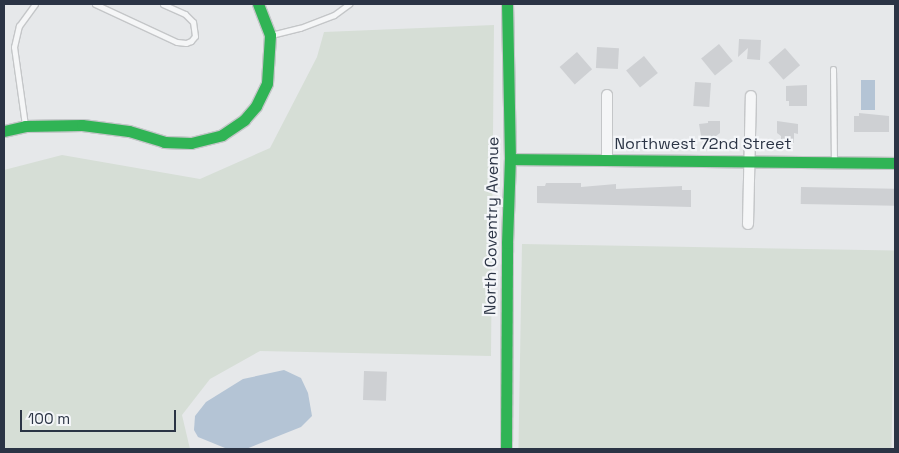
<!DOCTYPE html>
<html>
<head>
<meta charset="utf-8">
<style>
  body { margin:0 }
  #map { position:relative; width:899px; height:453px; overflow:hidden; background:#e6e8ea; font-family:"Space Grotesk",sans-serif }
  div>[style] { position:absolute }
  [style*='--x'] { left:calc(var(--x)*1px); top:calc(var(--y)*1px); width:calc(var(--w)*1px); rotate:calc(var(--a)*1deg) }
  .green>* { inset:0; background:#d6ded6; transform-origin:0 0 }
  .water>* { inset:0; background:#b4c4d5; transform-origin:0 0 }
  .building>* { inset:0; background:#ced0d3; transform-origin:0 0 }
  .roads { filter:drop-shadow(1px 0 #c4c6c8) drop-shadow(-1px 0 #c4c6c8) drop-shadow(0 1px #c4c6c8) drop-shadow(0 -1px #c4c6c8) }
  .lane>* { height:5px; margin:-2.5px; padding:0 2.5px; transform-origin:2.5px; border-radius:2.5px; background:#f5f6f7 }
  .street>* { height:10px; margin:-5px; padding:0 5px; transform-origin:5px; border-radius:5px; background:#f5f6f7 }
  .fast>* { height:11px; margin:-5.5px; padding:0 5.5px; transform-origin:5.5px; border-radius:5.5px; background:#30b455 }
  span { translate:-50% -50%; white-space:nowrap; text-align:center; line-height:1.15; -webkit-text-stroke:4.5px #f4f6f9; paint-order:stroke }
  .street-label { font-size:16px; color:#2b3445 }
  .frame { position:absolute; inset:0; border:5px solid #2b3445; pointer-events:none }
  .scale { position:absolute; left:20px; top:410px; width:156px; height:22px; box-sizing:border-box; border:2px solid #2b3445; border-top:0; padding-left:6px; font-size:15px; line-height:18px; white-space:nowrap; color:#2b3445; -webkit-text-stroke:4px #f4f6f9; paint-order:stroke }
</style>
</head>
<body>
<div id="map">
  <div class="green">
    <div style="clip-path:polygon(494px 25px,491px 356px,260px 351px,210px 379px,182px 415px,190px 449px,4px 449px,4px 170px,62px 155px,200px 179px,270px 148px,317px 57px,324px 32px)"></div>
    <div style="left:522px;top:244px;width:373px;height:205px;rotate:1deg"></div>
  </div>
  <div class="water">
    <div style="left:861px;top:80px;width:14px;height:30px"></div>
    <div style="clip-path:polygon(284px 370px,301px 378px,308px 393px,312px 416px,301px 427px,246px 449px,225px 448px,198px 437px,194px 430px,195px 416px,206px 402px,243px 379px)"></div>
  </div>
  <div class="building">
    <div style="clip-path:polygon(739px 39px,761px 40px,760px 60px,747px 59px,748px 48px,738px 57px)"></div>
    <div style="left:719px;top:44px;width:22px;height:23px;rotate:51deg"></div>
    <div style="left:597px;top:47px;width:22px;height:21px;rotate:3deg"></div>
    <div style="left:785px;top:48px;width:23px;height:22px;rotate:49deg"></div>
    <div style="left:577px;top:52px;width:23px;height:23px;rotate:49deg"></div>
    <div style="left:644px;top:56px;width:22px;height:23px;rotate:51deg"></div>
    <div style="left:695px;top:82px;width:16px;height:24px;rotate:4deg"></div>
    <div style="clip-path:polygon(807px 85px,807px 106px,789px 106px,789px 101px,786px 101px,786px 86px)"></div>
    <div style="clip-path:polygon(859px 113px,889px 116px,889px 132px,854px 132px,854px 116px,859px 116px)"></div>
    <div style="clip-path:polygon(708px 121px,720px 121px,720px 133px,716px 136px,716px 142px,702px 142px,699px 124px,708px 123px)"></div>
    <div style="clip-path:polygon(777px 121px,798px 124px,798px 134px,794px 133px,794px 143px,781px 143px,781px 136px,777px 133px)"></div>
    <div style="clip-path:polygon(546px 183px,581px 183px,581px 187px,616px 184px,616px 189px,682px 186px,682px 190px,691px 190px,691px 207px,537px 203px,537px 186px,545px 186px)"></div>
    <div style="left:801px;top:187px;width:94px;height:17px;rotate:1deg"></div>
    <div style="left:364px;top:371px;width:23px;height:29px;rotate:2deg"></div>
  </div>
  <div class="roads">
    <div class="lane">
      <div style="--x:95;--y:4;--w:90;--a:24.9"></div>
      <div style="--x:177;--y:42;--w:9;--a:6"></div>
      <div style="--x:186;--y:43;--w:5;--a:-22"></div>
      <div style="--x:191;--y:41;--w:6;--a:-51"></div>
      <div style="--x:195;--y:36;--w:14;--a:-98"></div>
      <div style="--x:193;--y:22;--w:11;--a:-135"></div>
      <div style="--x:185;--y:14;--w:24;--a:-156"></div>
      <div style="--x:271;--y:35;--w:30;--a:-14"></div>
      <div style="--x:300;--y:28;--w:36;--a:-21"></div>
      <div style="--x:334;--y:15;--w:19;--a:-36"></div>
      <div style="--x:833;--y:69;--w:92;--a:89.4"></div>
      <div style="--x:25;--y:125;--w:79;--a:-98"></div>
      <div style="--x:14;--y:47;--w:22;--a:-77"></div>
      <div style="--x:19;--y:26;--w:27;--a:-54"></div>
    </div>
    <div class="street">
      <div style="--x:607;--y:95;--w:65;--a:90"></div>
      <div style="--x:748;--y:224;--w:128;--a:-88.7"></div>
    </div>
    <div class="fast">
      <div style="--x:4;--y:131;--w:22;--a:-13"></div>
      <div style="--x:25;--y:126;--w:57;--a:-1"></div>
      <div style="--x:82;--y:125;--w:47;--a:7.3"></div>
      <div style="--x:129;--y:131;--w:37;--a:17"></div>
      <div style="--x:164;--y:142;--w:27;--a:2"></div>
      <div style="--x:191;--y:143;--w:32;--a:-14"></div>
      <div style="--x:222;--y:135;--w:27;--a:-34"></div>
      <div style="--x:244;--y:120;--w:18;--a:-49"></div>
      <div style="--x:256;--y:106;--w:25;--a:-64"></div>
      <div style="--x:267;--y:83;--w:48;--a:-86.4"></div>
      <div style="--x:270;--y:35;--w:33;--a:-111"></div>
      <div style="--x:510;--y:159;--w:385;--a:0.6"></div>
      <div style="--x:506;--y:449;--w:206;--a:-89.7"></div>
      <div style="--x:507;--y:243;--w:84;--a:-88"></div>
      <div style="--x:510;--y:159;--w:155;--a:-91.1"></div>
    </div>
  </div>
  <div class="street-label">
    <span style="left:703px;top:144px">Northwest 72nd Street</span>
    <span style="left:492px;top:226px;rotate:-89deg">North Coventry Avenue</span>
  </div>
  <div class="frame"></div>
  <div class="scale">100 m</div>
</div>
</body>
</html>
